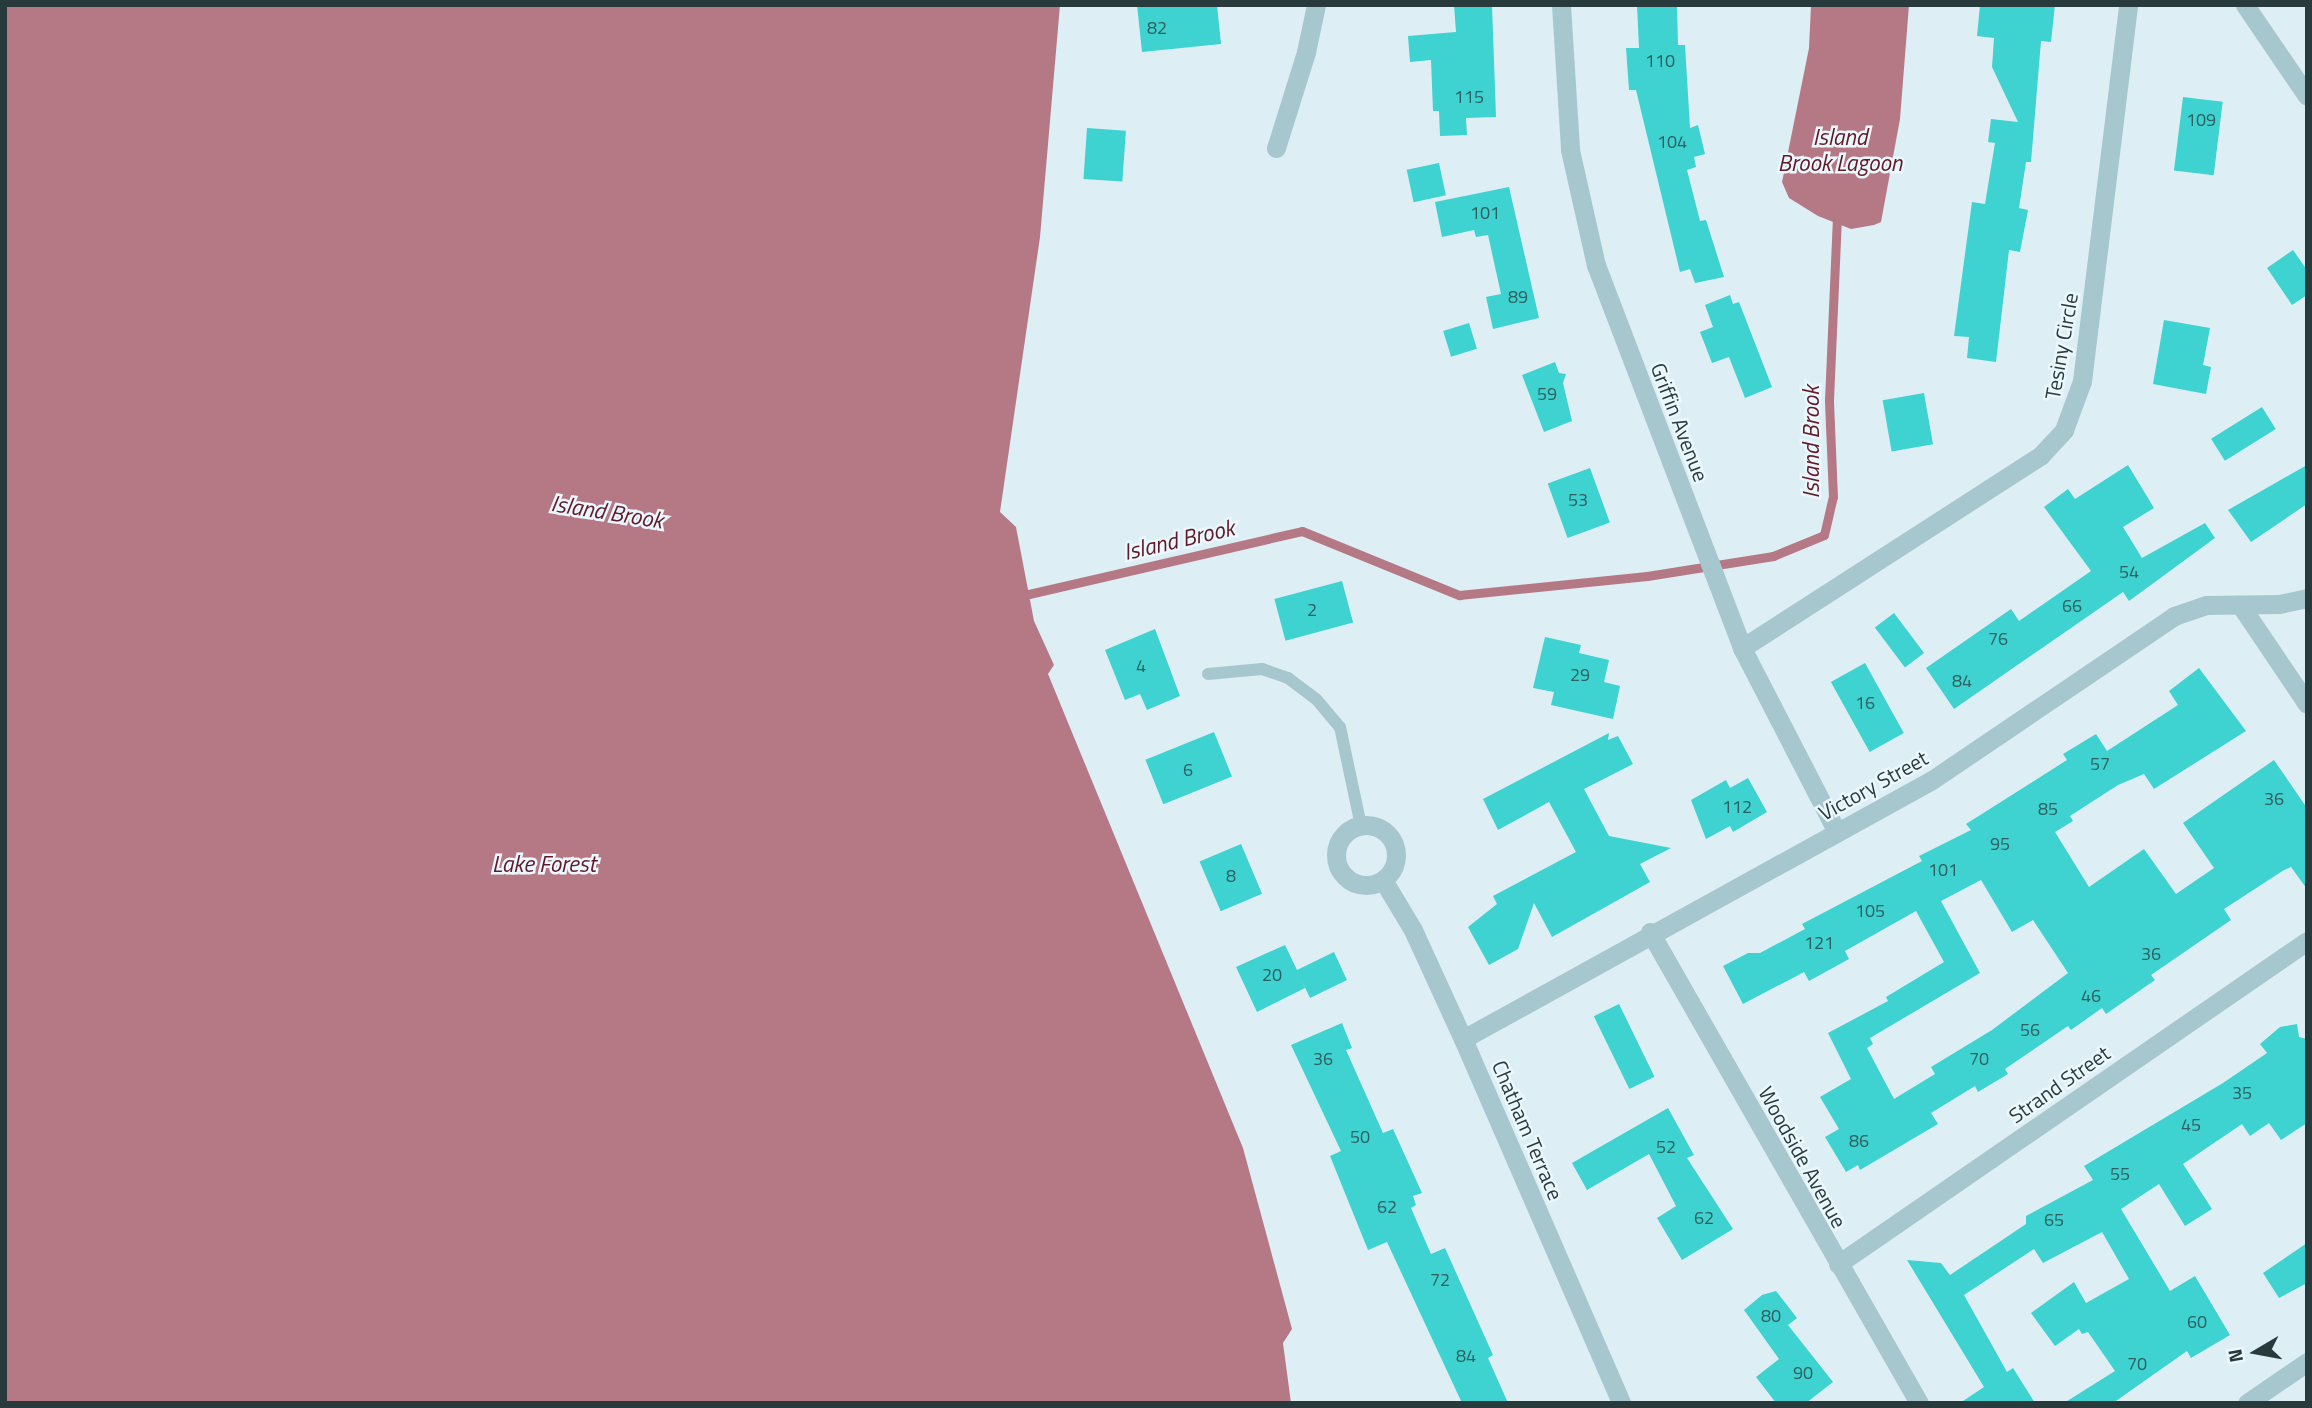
<!DOCTYPE html>
<html>
<head>
<meta charset="utf-8">
<style>
  body { margin:0 }
  #map { position:relative; width:2312px; height:1408px; overflow:hidden; background:#ddeff5; font-family:"Titillium Web",sans-serif }
  div>[style] { position:absolute }
  [style*='--x'] { left:calc(var(--x)*1px); top:calc(var(--y)*1px); width:calc(var(--w)*1px); rotate:calc(var(--a)*1deg) }
  .water>* { inset:0; background:#b57986 }
  .stream>* { height:9px; margin:-4.5px; padding:0 4.5px; transform-origin:4.5px; border-radius:4.5px; background:#b57986 }
  .building>* { inset:0; background:#3ed2d0; transform-origin:0 0 }
  .service>* { height:12px; margin:-6px; padding:0 6px; transform-origin:6px; border-radius:6px; background:#a7c7cf }
  .minor>* { height:19px; margin:-9.5px; padding:0 9.5px; transform-origin:9.5px; border-radius:9.5px; background:#a7c7cf }
  .minor>.ring { margin:-9.5px; padding:0; box-sizing:content-box; background:none; border:19px solid #a7c7cf; border-radius:50% }
  span { translate:-50% -50%; white-space:nowrap; text-align:center; line-height:1.15; -webkit-text-stroke:5px #eaf7fc; paint-order:stroke }
  .number-label { font-size:18px; color:#2e6060 }
  .number-label span { -webkit-text-stroke-width:0 }
  .street-label { font-size:21px; color:#283a3b }
  .water-label { font-size:23px; color:#611927; font-style:italic }
  .frame { position:absolute; inset:0; border:7px solid #283a3b; pointer-events:none }
  .north { position:absolute; left:2221px; top:1317px; width:70px; height:70px; -webkit-text-stroke:5px #eaf7fc; paint-order:stroke; rotate:260deg; font-size:19px; font-weight:700; line-height:28px; text-align:center; color:#283a3b }
  .north::after { content:''; display:block; margin:auto; width:24px; height:32px; background:#283a3b; clip-path:polygon(50% 0,100% 100%,50% 72%,0 100%) }
</style>
</head>
<body>
<div id="map">
  <div class="water">
    <div style="clip-path:polygon(5px 5px,1060px 5px,1040px 237px,1000px 512px,1016px 527px,1034px 621px,1054px 665px,1048px 674px,1243px 1148px,1292px 1329px,1283px 1343px,1291px 1403px,5px 1403px)"></div>
    <div style="clip-path:polygon(1811px 5px,1909px 5px,1900px 119px,1881px 222px,1874px 225px,1851px 229px,1818px 216px,1789px 198px,1782px 182px,1809px 48px)"></div>
  </div>
  <div class="stream">
    <div style="--x:1018;--y:593;--w:11;--a:5"></div>
    <div style="--x:1029;--y:594;--w:280;--a:-13"></div>
    <div style="--x:1302;--y:531;--w:170;--a:22.2"></div>
    <div style="--x:1459;--y:595;--w:189;--a:-5.8"></div>
    <div style="--x:1647;--y:576;--w:128;--a:-9"></div>
    <div style="--x:1773;--y:556;--w:55;--a:-22.4"></div>
    <div style="--x:1824;--y:535;--w:39;--a:-77"></div>
    <div style="--x:1833;--y:497;--w:97;--a:-92.4"></div>
    <div style="--x:1829;--y:400;--w:186;--a:-87.5"></div>
  </div>
  <div class="building">
    <div style="clip-path:polygon(1137px 5px,1217px 5px,1221px 44px,1142px 52px)"></div>
    <div style="clip-path:polygon(1454px 5px,1492px 5px,1496px 117px,1466px 118px,1467px 135px,1440px 136px,1439px 111px,1433px 111px,1431px 60px,1410px 62px,1408px 36px,1456px 32px)"></div>
    <div style="clip-path:polygon(1637px 5px,1677px 5px,1678px 45px,1685px 45px,1690px 128px,1698px 125px,1705px 154px,1694px 157px,1696px 167px,1687px 170px,1700px 221px,1706px 220px,1724px 277px,1695px 283px,1690px 269px,1680px 272px,1636px 90px,1629px 90px,1626px 48px,1639px 48px)"></div>
    <div style="clip-path:polygon(1980px 5px,2055px 5px,2051px 42px,2041px 41px,2031px 162px,2026px 162px,2019px 208px,2028px 210px,2020px 252px,2009px 250px,1996px 362px,1967px 358px,1969px 337px,1954px 336px,1972px 202px,1985px 204px,1995px 143px,1988px 142px,1991px 119px,2018px 122px,1992px 67px,1994px 38px,1977px 36px)"></div>
    <div style="left:2183px;top:97px;width:40px;height:74px;rotate:7deg"></div>
    <div style="left:1087px;top:128px;width:39px;height:51px;rotate:4deg"></div>
    <div style="left:1439px;top:163px;width:33px;height:33px;rotate:78deg"></div>
    <div style="clip-path:polygon(1509px 187px,1539px 318px,1493px 329px,1486px 297px,1501px 294px,1488px 235px,1476px 237px,1474px 230px,1442px 237px,1435px 202px)"></div>
    <div style="clip-path:polygon(2293px 250px,2307px 270px,2307px 295px,2292px 305px,2267px 268px)"></div>
    <div style="clip-path:polygon(1730px 295px,1733px 304px,1739px 302px,1772px 387px,1745px 398px,1729px 357px,1712px 363px,1700px 332px,1713px 327px,1705px 305px)"></div>
    <div style="clip-path:polygon(2164px 320px,2210px 328px,2203px 365px,2211px 367px,2206px 394px,2153px 384px)"></div>
    <div style="left:1469px;top:323px;width:27px;height:27px;rotate:73deg"></div>
    <div style="clip-path:polygon(1555px 362px,1559px 373px,1566px 374px,1563px 383px,1572px 421px,1544px 432px,1522px 375px)"></div>
    <div style="left:1924px;top:393px;width:52px;height:42px;rotate:80deg"></div>
    <div style="left:2262px;top:407px;width:26px;height:60px;rotate:58deg"></div>
    <div style="clip-path:polygon(2128px 465px,2154px 508px,2123px 527px,2142px 558px,2205px 523px,2215px 538px,2129px 601px,2123px 592px,1954px 709px,1926px 668px,2011px 609px,2019px 621px,2091px 571px,2044px 507px,2068px 489px,2075px 499px)"></div>
    <div style="clip-path:polygon(2307px 465px,2307px 504px,2251px 542px,2228px 510px)"></div>
    <div style="left:1590px;top:468px;width:58px;height:45px;rotate:70deg"></div>
    <div style="left:1342px;top:581px;width:43px;height:70px;rotate:75deg"></div>
    <div style="left:1894px;top:613px;width:50px;height:24px;rotate:53deg"></div>
    <div style="clip-path:polygon(1155px 629px,1180px 696px,1147px 710px,1140px 694px,1125px 700px,1105px 650px)"></div>
    <div style="clip-path:polygon(1545px 637px,1581px 645px,1579px 653px,1609px 660px,1604px 682px,1620px 686px,1613px 719px,1551px 705px,1554px 692px,1533px 688px)"></div>
    <div style="left:1865px;top:663px;width:80px;height:39px;rotate:61deg"></div>
    <div style="clip-path:polygon(evenodd,2199px 668px,2246px 731px,2154px 789px,2144px 774px,2118px 785px,2070px 816px,2073px 821px,2055px 832px,2089px 887px,2144px 849px,2176px 894px,2214px 868px,2183px 823px,2274px 760px,2307px 808px,2307px 889px,2291px 867px,2284px 870px,2224px 909px,2231px 920px,2151px 975px,2155px 980px,2106px 1014px,2102px 1008px,2071px 1030px,2068px 1026px,2005px 1069px,2008px 1074px,1978px 1092px,1975px 1086px,1931px 1113px,1938px 1124px,1860px 1170px,1858px 1165px,1846px 1172px,1825px 1137px,1839px 1129px,1820px 1097px,1851px 1079px,1828px 1033px,1888px 1001px,1886px 997px,1944px 962px,1916px 911px,1845px 951px,1849px 959px,1809px 981px,1804px 972px,1743px 1004px,1723px 966px,1748px 953px,1760px 953px,1805px 929px,1802px 924px,1922px 861px,1919px 856px,1971px 830px,1966px 824px,2067px 760px,2063px 754px,2096px 734px,2107px 751px,2178px 705px,2169px 691px,2199px 668px,1981px 880px,2012px 932px,2033px 920px,2068px 973px,1992px 1030px,1931px 1067px,1935px 1074px,1894px 1099px,1867px 1048px,1873px 1044px,1870px 1038px,1980px 973px,1941px 901px,1981px 880px)"></div>
    <div style="left:1214px;top:732px;width:48px;height:74px;rotate:68deg"></div>
    <div style="clip-path:polygon(1609px 733px,1608px 740px,1618px 736px,1633px 764px,1584px 789px,1609px 836px,1671px 848px,1640px 864px,1650px 882px,1552px 937px,1534px 903px,1518px 949px,1489px 965px,1468px 927px,1497px 904px,1493px 896px,1576px 852px,1549px 802px,1498px 830px,1483px 799px)"></div>
    <div style="clip-path:polygon(1748px 778px,1767px 812px,1733px 832px,1730px 826px,1706px 839px,1691px 800px,1726px 780px,1730px 788px)"></div>
    <div style="left:1241px;top:844px;width:54px;height:45px;rotate:67deg"></div>
    <div style="clip-path:polygon(1285px 945px,1297px 970px,1334px 952px,1347px 980px,1310px 998px,1301px 979px,1305px 988px,1257px 1012px,1236px 967px)"></div>
    <div style="left:1619px;top:1004px;width:81px;height:28px;rotate:64deg"></div>
    <div style="clip-path:polygon(1342px 1023px,1352px 1048px,1346px 1050px,1383px 1133px,1393px 1129px,1422px 1193px,1413px 1196px,1416px 1205px,1411px 1208px,1431px 1254px,1445px 1248px,1493px 1355px,1488px 1358px,1508px 1403px,1462px 1403px,1387px 1242px,1368px 1250px,1330px 1156px,1341px 1151px,1291px 1045px)"></div>
    <div style="clip-path:polygon(2297px 1024px,2299px 1037px,2307px 1039px,2307px 1123px,2281px 1140px,2269px 1123px,2250px 1136px,2242px 1124px,2183px 1164px,2212px 1209px,2185px 1226px,2159px 1184px,2121px 1209px,2170px 1291px,2195px 1276px,2230px 1335px,2191px 1358px,2187px 1351px,2113px 1403px,2064px 1403px,2115px 1371px,2088px 1332px,2082px 1334px,2079px 1329px,2055px 1346px,2031px 1313px,2074px 1282px,2086px 1303px,2129px 1279px,2102px 1232px,2043px 1263px,2034px 1249px,1964px 1295px,2007px 1372px,2013px 1368px,2035px 1403px,1960px 1403px,1984px 1387px,1907px 1260px,1941px 1263px,1950px 1275px,2026px 1224px,2026px 1216px,2093px 1180px,2084px 1166px,2223px 1083px,2267px 1053px,2260px 1044px,2280px 1027px)"></div>
    <div style="clip-path:polygon(1668px 1108px,1694px 1155px,1687px 1158px,1733px 1229px,1682px 1260px,1657px 1218px,1676px 1206px,1649px 1154px,1587px 1190px,1572px 1163px)"></div>
    <div style="clip-path:polygon(2307px 1243px,2307px 1283px,2279px 1298px,2263px 1273px)"></div>
    <div style="clip-path:polygon(1776px 1291px,1797px 1318px,1788px 1325px,1833px 1382px,1806px 1403px,1776px 1403px,1756px 1377px,1779px 1359px,1744px 1310px,1762px 1295px)"></div>
  </div>
  <div class="service">
    <div style="--x:1208;--y:674;--w:54;--a:-5.3"></div>
    <div style="--x:1262;--y:669;--w:28;--a:19"></div>
    <div style="--x:1288;--y:678;--w:36;--a:37"></div>
    <div style="--x:1317;--y:700;--w:35;--a:50"></div>
    <div style="--x:1340;--y:727;--w:101;--a:78"></div>
  </div>
  <div class="minor">
    <div style="--x:1561;--y:5;--w:145;--a:86.4"></div>
    <div style="--x:1570;--y:150;--w:118;--a:77.3"></div>
    <div style="--x:1596;--y:265;--w:410;--a:69.1"></div>
    <div style="--x:1742;--y:648;--w:207;--a:62.7"></div>
    <div style="--x:2245;--y:5;--w:110;--a:55.7"></div>
    <div style="--x:1276;--y:148;--w:101;--a:-72.6"></div>
    <div style="--x:1306;--y:52;--w:48;--a:-78"></div>
    <div style="--x:2241;--y:606;--w:118;--a:56"></div>
    <div style="--x:1742;--y:648;--w:356;--a:-32.8"></div>
    <div style="--x:2041;--y:455;--w:34;--a:-47"></div>
    <div style="--x:2064;--y:430;--w:52;--a:-69.8"></div>
    <div style="--x:2082;--y:381;--w:379;--a:-83"></div>
    <div class="ring" style="left:1336px;top:825px;width:41px;height:41px"></div>
    <div style="--x:1383;--y:880;--w:58;--a:59"></div>
    <div style="--x:1413;--y:930;--w:120;--a:65.4"></div>
    <div style="--x:1463;--y:1039;--w:397;--a:66.5"></div>
    <div style="--x:1650;--y:932;--w:542;--a:60.27"></div>
    <div style="--x:1463;--y:1039;--w:536;--a:-28.91"></div>
    <div style="--x:1932;--y:780;--w:292;--a:-34.1"></div>
    <div style="--x:2174;--y:616;--w:34;--a:-19"></div>
    <div style="--x:2206;--y:605;--w:73;--a:-0.8"></div>
    <div style="--x:2279;--y:604;--w:29;--a:-12"></div>
    <div style="--x:1838;--y:1264;--w:569;--a:-34.56"></div>
    <div style="--x:2247;--y:1403;--w:73;--a:-34.3"></div>
  </div>
  <div class="number-label">
    <span style="left:1157px;top:28px">82</span>
    <span style="left:1660px;top:61px">110</span>
    <span style="left:1469px;top:97px">115</span>
    <span style="left:2201px;top:120px">109</span>
    <span style="left:1672px;top:142px">104</span>
    <span style="left:1485px;top:213px">101</span>
    <span style="left:1518px;top:297px">89</span>
    <span style="left:1547px;top:394px">59</span>
    <span style="left:1578px;top:500px">53</span>
    <span style="left:2129px;top:572px">54</span>
    <span style="left:2072px;top:606px">66</span>
    <span style="left:1312px;top:610px">2</span>
    <span style="left:1998px;top:639px">76</span>
    <span style="left:1141px;top:666px">4</span>
    <span style="left:1580px;top:675px">29</span>
    <span style="left:1962px;top:681px">84</span>
    <span style="left:1865px;top:703px">16</span>
    <span style="left:2100px;top:764px">57</span>
    <span style="left:1188px;top:770px">6</span>
    <span style="left:2274px;top:799px">36</span>
    <span style="left:1737px;top:807px">112</span>
    <span style="left:2048px;top:809px">85</span>
    <span style="left:2000px;top:844px">95</span>
    <span style="left:1943px;top:870px">101</span>
    <span style="left:1231px;top:876px">8</span>
    <span style="left:1870px;top:911px">105</span>
    <span style="left:1819px;top:943px">121</span>
    <span style="left:2151px;top:954px">36</span>
    <span style="left:1272px;top:975px">20</span>
    <span style="left:2091px;top:996px">46</span>
    <span style="left:2030px;top:1030px">56</span>
    <span style="left:1323px;top:1059px">36</span>
    <span style="left:1979px;top:1059px">70</span>
    <span style="left:2242px;top:1093px">35</span>
    <span style="left:2191px;top:1125px">45</span>
    <span style="left:1360px;top:1137px">50</span>
    <span style="left:1859px;top:1141px">86</span>
    <span style="left:1666px;top:1147px">52</span>
    <span style="left:2120px;top:1174px">55</span>
    <span style="left:1387px;top:1207px">62</span>
    <span style="left:1704px;top:1218px">62</span>
    <span style="left:2054px;top:1220px">65</span>
    <span style="left:1440px;top:1280px">72</span>
    <span style="left:1771px;top:1316px">80</span>
    <span style="left:2197px;top:1322px">60</span>
    <span style="left:1466px;top:1356px">84</span>
    <span style="left:2137px;top:1364px">70</span>
    <span style="left:1803px;top:1373px">90</span>
  </div>
  <div class="street-label">
    <span style="left:2061px;top:346px;rotate:-80deg">Tesiny Circle</span>
    <span style="left:1680px;top:422px;rotate:69deg">Griffin Avenue</span>
    <span style="left:1873px;top:785px;rotate:-29deg">Victory Street</span>
    <span style="left:2059px;top:1084px;rotate:-35deg">Strand Street</span>
    <span style="left:1528px;top:1130px;rotate:67deg">Chatham Terrace</span>
    <span style="left:1803px;top:1157px;rotate:61deg">Woodside Avenue</span>
  </div>
  <div class="water-label">
    <span style="left:1840px;top:150px">Island<br>Brook Lagoon</span>
    <span style="left:1811px;top:442px;rotate:-90deg">Island Brook</span>
    <span style="left:607px;top:512px;rotate:9deg">Island Brook</span>
    <span style="left:1179px;top:540px;rotate:-13deg">Island Brook</span>
    <span style="left:544px;top:864px">Lake Forest</span>
  </div>
  <div class="frame"></div>
  <div class="north">N</div>
</div>
</body>
</html>
